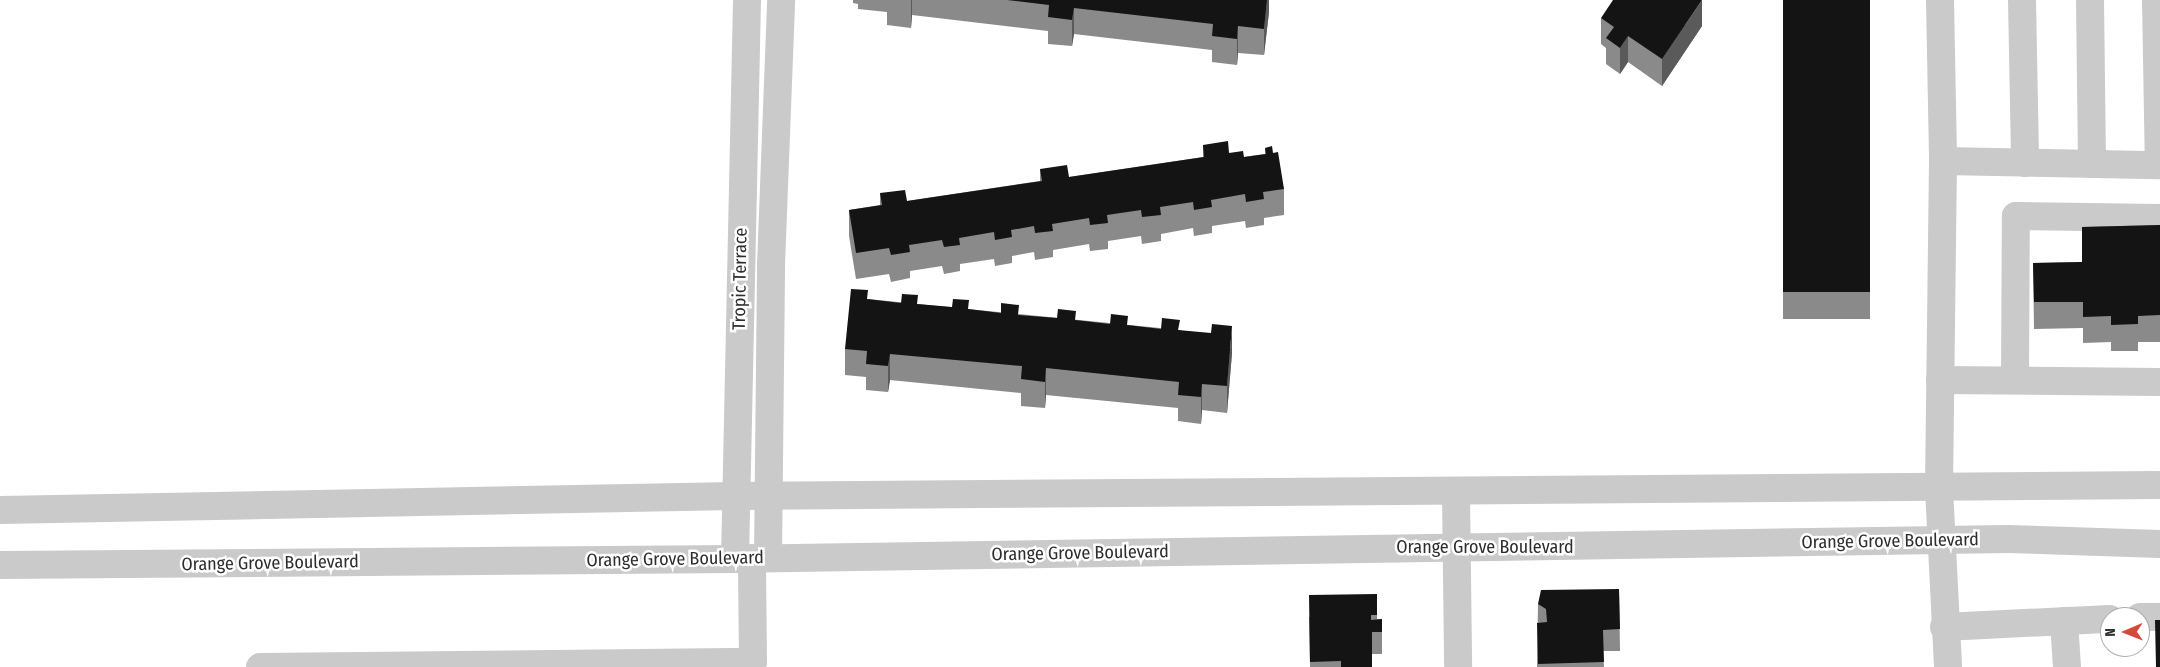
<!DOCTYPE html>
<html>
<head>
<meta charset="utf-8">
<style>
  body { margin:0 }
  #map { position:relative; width:2160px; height:667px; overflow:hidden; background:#fff; font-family:"Fira Sans Condensed",sans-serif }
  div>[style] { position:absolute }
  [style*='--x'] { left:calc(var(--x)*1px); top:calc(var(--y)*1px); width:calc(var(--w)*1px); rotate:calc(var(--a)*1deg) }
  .minor>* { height:28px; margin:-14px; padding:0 14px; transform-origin:14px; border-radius:14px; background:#cacaca }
  .wall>* { inset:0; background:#8a8a8a; transform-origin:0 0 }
  .shaded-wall>* { inset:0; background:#5a5a5a }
  .building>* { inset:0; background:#141414; transform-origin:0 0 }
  span { translate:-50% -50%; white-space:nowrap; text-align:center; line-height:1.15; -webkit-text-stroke:5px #fff; paint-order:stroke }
  .street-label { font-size:18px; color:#2d2d2d }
  .north { position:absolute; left:2100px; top:607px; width:50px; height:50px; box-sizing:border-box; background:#fff; border:1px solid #ababab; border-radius:50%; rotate:269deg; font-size:14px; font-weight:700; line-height:20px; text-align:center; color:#2d2d2d }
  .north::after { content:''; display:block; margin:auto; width:18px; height:22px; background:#d7483c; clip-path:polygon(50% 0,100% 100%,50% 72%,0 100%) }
</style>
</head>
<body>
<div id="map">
  <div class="minor">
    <div style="--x:1940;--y:0;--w:161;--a:88.9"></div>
    <div style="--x:1943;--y:161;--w:327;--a:90.7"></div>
    <div style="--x:1939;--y:488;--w:179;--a:87.1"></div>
    <div style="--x:2022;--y:0;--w:163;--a:88.9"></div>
    <div style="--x:2090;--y:0;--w:164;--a:89.3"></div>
    <div style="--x:2156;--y:0;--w:165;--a:89"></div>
    <div style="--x:1943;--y:161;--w:217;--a:1.1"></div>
    <div style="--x:1940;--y:380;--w:220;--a:0.5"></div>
    <div style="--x:2015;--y:380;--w:164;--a:-89.7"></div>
    <div style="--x:2016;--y:216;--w:144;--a:0.8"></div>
    <div style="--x:1456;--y:493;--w:174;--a:89.3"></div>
    <div style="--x:0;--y:510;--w:735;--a:-1.09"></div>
    <div style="--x:735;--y:496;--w:1425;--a:-0.44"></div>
    <div style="--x:768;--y:558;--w:293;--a:-89.4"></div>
    <div style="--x:771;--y:265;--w:265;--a:-87.8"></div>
    <div style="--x:735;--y:559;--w:559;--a:-88.77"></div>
    <div style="--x:0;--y:565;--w:735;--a:-0.47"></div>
    <div style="--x:735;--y:559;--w:1273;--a:-0.9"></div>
    <div style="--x:2008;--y:539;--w:152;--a:1.9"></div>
    <div style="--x:2140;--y:617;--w:20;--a:0"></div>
    <div style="--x:2064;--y:621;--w:46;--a:86.3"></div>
    <div style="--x:1944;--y:627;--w:166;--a:-2.8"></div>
    <div style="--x:260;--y:667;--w:493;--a:-0.6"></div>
    <div style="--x:753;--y:662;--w:104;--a:-90.6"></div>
  </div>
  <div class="wall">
    <div style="clip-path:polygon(853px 0,1269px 0,1269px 12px,1264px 55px,1238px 53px,1237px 65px,1212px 62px,1212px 50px,1074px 34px,1072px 46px,1048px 44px,1048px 31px,912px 15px,911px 28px,887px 25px,887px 12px,858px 9px,858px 4px,853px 3px)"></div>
    <div style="left:1783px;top:0;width:87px;height:319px"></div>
    <div style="clip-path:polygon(1601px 18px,1702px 26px,1662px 86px,1628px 62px,1620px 74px,1606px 64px,1606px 48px,1601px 44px)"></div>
    <div style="clip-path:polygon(1203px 145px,1244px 157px,1265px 154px,1265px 148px,1273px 153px,1284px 189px,1284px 215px,1264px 218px,1264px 225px,1246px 228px,1245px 221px,1212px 226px,1212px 233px,1194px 236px,1193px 228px,1161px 234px,1161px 241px,1142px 244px,1141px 236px,1108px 241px,1108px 249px,1090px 251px,1089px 244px,1053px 250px,1053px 257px,1035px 260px,1034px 252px,1012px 256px,1012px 263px,995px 266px,994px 259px,960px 264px,960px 271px,944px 274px,942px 266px,910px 271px,910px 278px,891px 282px,889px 274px,856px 279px,849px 236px,849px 210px,880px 205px,880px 193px,907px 201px,1040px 181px,1040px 169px,1069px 177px,1203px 157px)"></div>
    <div style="clip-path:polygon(2160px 225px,2160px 342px,2138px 342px,2138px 351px,2111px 351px,2111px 342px,2083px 343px,2083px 328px,2034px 329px,2033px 263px,2082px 262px,2082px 227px)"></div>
    <div style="clip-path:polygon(868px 299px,1180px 330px,1232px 353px,1227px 413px,1202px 410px,1201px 424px,1178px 421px,1178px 408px,1046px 395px,1045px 408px,1021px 406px,1021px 393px,890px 380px,888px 392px,866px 390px,866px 377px,845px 375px,845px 349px)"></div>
    <div style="clip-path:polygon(1619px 589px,1620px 651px,1603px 651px,1604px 667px,1537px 667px,1538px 604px)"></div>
    <div style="clip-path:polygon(1377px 594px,1377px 619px,1382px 619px,1382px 654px,1372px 654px,1372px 667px,1310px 667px,1309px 617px)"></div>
  </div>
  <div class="shaded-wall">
    <div style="clip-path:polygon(911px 0,912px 0,912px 15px,911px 28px)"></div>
    <div style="clip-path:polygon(1267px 0,1269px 0,1269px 12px,1264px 55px,1264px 29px)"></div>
    <div style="clip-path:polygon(1702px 0,1702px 26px,1662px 86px,1662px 59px)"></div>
    <div style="clip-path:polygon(1074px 8px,1074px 34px,1072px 46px,1072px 20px)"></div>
    <div style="clip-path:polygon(1238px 26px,1238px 53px,1237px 65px,1237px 39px)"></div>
    <div style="clip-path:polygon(1628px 36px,1628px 62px,1620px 74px,1620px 48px)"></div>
    <div style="clip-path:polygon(1232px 326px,1232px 353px,1227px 413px,1227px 386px)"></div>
    <div style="clip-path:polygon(890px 354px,890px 380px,888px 392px,888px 366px)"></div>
    <div style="clip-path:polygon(1046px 368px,1046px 395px,1045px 408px,1045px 382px)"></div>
    <div style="clip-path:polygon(1202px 384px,1202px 410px,1201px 424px,1201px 397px)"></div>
  </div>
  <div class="building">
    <div style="clip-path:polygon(1007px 0,1267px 0,1264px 29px,1238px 26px,1237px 39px,1212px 36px,1213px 24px,1074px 8px,1072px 20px,1048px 17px,1049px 5px)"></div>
    <div style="clip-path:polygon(1613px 0,1702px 0,1662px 59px,1628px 36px,1620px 48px,1606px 38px,1614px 27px,1601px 18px)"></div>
    <div style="left:1783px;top:0;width:87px;height:292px"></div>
    <div style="clip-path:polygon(1228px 141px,1229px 153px,1243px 151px,1244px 157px,1266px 154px,1265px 148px,1272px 146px,1273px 153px,1278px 152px,1284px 189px,1263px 192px,1264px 199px,1246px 202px,1245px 194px,1211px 200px,1212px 207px,1194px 210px,1193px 202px,1160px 207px,1161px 215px,1142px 217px,1141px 210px,1107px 215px,1108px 223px,1090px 225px,1089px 218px,1052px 224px,1053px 231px,1035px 233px,1034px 226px,1011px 230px,1012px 237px,995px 240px,994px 232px,959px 238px,960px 245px,944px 247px,942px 240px,909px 245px,910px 252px,891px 255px,889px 248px,856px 253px,849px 210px,882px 205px,880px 193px,905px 190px,907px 201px,1042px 181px,1040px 169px,1067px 165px,1069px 177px,1204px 157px,1203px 145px)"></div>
    <div style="clip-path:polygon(2160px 225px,2160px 315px,2138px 316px,2138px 324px,2111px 325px,2111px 316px,2083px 317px,2083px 302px,2034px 302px,2033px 263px,2082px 262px,2082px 227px)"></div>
    <div style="clip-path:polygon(851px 289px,868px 290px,867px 299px,901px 303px,902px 294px,918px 295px,917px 304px,952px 307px,953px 299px,969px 300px,968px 309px,1001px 313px,1001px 303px,1019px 305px,1018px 315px,1057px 318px,1058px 309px,1076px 311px,1075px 320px,1110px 324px,1111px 314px,1128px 316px,1127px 325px,1161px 329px,1162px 318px,1180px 320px,1178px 330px,1211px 333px,1212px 324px,1232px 326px,1227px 386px,1202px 384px,1201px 397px,1178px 395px,1179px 382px,1046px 368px,1045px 382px,1021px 379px,1022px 366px,890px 354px,888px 366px,866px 364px,867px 351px,845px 349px)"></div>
    <div style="clip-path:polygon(1619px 589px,1620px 629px,1603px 630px,1604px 662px,1538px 664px,1537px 623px,1547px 622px,1546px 609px,1538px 604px,1541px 590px)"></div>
    <div style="clip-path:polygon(1377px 594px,1377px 615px,1371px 615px,1371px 620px,1382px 619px,1382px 632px,1372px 632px,1372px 667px,1341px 667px,1341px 661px,1310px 662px,1309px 595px)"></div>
    <div style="clip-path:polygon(2155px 620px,2160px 620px,2160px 667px,2156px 667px)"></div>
  </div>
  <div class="street-label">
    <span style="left:740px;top:279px;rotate:-89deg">Tropic Terrace</span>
    <span style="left:1890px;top:541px;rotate:-1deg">Orange Grove Boulevard</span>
    <span style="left:1485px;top:547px">Orange Grove Boulevard</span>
    <span style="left:1080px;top:553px;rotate:-1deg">Orange Grove Boulevard</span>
    <span style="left:675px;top:559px;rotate:-1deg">Orange Grove Boulevard</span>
    <span style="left:270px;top:563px;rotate:-1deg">Orange Grove Boulevard</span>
  </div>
  <div class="north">N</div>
</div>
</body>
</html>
